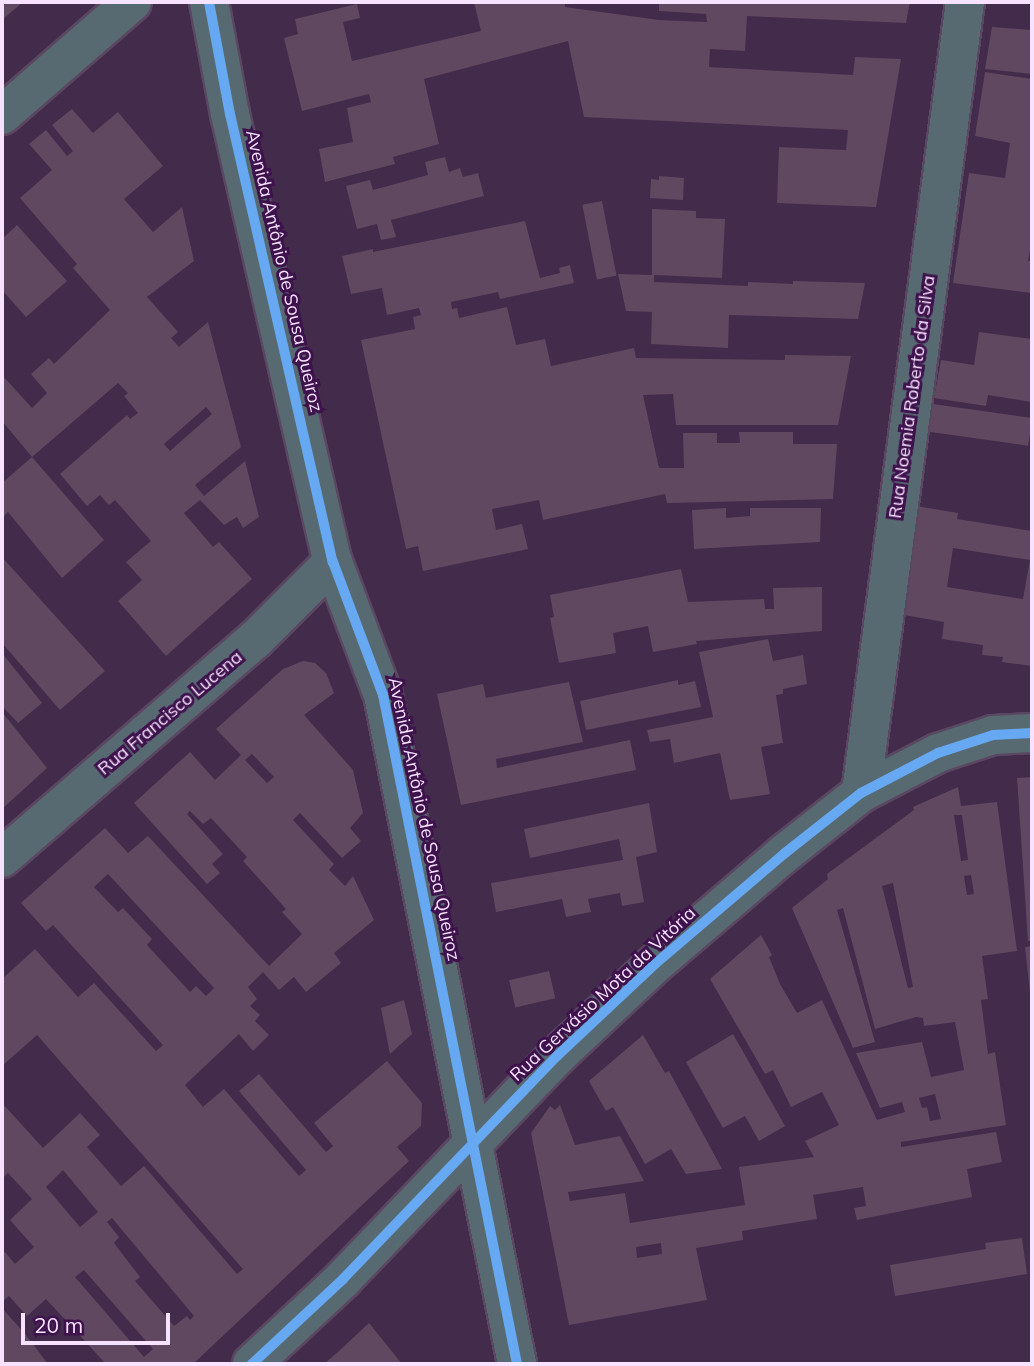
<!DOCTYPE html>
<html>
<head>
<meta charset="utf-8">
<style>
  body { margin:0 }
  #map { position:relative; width:1034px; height:1366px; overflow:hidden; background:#432b4b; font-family:Mulish,sans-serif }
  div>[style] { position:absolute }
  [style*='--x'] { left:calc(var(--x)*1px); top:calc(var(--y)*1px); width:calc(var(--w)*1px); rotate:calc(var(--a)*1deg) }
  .building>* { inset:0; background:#604860; transform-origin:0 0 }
  .roads { filter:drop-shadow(2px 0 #5a4762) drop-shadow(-2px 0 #5a4762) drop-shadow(0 2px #5a4762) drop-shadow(0 -2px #5a4762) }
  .minor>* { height:38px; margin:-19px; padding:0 19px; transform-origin:19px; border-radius:19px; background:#586a71 }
  .cycleway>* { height:10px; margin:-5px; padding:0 5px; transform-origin:5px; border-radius:5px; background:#66a8f1 }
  span { translate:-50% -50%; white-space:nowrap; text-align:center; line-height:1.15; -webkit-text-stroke:6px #3e124c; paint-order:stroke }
  .street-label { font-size:18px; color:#f7e3ff }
  .frame { position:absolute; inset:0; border:4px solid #f7e3ff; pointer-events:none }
  .scale { position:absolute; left:21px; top:1313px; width:149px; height:32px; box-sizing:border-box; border:4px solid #f7e3ff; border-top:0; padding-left:9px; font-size:21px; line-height:24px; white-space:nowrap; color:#f7e3ff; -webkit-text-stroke:5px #3e124c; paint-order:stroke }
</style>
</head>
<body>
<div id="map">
  <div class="building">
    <div style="clip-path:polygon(2px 2px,23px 2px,2px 20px)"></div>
    <div style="clip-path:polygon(474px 2px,565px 2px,565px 7px,659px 20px,707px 22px,706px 14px,659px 11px,659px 2px,910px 2px,906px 23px,747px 16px,745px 51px,710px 49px,709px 67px,853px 75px,855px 57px,901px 59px,876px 207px,777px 203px,779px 147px,846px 150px,848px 130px,584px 117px,568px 41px,424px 79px,439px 144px,393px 157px,395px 164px,325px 182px,319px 149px,353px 142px,347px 108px,371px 102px,369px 94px,302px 111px,284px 38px,298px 34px,295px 19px,357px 4px,360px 18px,343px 22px,352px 61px,481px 31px)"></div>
    <div style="clip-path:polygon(992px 27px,1032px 30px,1032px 74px,985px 69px)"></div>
    <div style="clip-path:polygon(985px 72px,1032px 79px,1032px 250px,1030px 250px,1028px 261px,1032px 261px,1032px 293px,953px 283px,969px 173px,1005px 178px,1010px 143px,975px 136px)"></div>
    <div style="clip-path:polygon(evenodd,72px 109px,93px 133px,118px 112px,163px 166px,124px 199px,153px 232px,182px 207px,194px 261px,147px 297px,178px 332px,171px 338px,179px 347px,208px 322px,241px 447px,195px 485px,204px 496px,245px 461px,259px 517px,243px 528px,237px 517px,224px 525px,200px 500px,184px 513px,213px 547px,219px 542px,252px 579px,166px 656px,118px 601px,142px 580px,126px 562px,151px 541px,115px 500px,109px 505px,100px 495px,87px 506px,60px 474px,127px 415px,130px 419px,138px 413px,124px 396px,128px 393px,118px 383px,32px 457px,2px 421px,2px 375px,32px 408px,47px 393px,31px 374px,49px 358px,54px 364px,110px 310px,73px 268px,77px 264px,20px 198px,52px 170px,29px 144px,46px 130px,67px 156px,73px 151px,52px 125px,72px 109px,206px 407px,212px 414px,170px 451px,164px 444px,206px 407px)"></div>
    <div style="clip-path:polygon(445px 157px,449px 172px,460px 168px,463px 177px,478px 173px,484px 196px,391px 220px,396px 237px,381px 240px,377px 224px,357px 229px,346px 186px,370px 180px,373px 190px,428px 175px,425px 162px)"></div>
    <div style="clip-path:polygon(659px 176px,684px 178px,683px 200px,650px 198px,651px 179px,659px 180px)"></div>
    <div style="left:602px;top:201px;width:76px;height:20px;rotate:79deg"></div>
    <div style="clip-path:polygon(652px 209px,696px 211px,696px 218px,725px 219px,722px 278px,654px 275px,654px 282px,748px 286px,748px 282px,793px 284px,793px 281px,865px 283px,858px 319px,729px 315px,728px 348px,651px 344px,652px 312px,626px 311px,618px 274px,652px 275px)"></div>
    <div style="clip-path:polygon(525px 221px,540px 278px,560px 273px,559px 268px,570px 265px,574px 283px,500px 299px,498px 292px,451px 302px,452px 309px,457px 308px,459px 318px,507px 307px,516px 345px,545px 339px,551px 366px,634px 348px,636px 358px,785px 360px,785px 355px,851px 356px,838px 425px,676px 425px,673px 394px,643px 395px,659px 468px,684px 468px,683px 433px,717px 433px,717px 443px,740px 443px,739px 432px,793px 432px,793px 444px,837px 444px,833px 499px,667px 503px,665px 494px,543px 520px,539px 500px,492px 509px,496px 530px,522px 524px,528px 549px,423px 571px,418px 546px,406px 549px,361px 340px,415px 329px,413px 317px,421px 315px,419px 308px,387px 315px,382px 288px,351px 294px,342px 256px,373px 249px,373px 252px)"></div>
    <div style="clip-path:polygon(17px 225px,67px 281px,26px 317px,2px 290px,2px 239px)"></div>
    <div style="clip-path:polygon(979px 332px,1032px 339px,1032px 402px,988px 395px,986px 406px,934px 398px,941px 360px,974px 365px)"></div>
    <div style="left:933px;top:404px;width:100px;height:28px;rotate:8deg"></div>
    <div style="clip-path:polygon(32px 457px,104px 540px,62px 578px,8px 512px,2px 518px,2px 483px)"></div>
    <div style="clip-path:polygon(evenodd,916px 506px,958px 513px,957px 519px,1032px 531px,1032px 666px,1002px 662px,1003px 657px,982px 655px,983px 645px,942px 639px,944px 622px,898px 614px,916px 506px,953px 548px,1030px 560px,1023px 599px,947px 587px,953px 548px)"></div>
    <div style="clip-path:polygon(726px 508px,726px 518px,750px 516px,750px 508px,821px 508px,820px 542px,694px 549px,692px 510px)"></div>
    <div style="clip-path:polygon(2px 557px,105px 671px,60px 710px,2px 643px)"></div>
    <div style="clip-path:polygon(681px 569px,688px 602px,764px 599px,765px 609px,774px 609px,773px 588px,822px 587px,822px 631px,696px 641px,697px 644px,653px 652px,648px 626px,613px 633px,616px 653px,559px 663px,550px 618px,554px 617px,550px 595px)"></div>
    <div style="clip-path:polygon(768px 639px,773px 661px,803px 655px,807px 684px,783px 689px,783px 694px,776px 695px,783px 743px,761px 747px,770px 794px,730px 800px,720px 753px,674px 763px,670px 739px,650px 742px,647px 730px,713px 717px,699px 652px)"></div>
    <div style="clip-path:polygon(2px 653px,42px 703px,18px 723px,2px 706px)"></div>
    <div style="clip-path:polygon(evenodd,303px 661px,315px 663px,326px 673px,334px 693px,304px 715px,353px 770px,363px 813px,350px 828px,361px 841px,342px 858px,300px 813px,293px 820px,334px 864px,329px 870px,345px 886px,353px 876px,374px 920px,334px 953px,341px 963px,306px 992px,294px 977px,279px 990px,263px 972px,248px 987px,257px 999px,250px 1006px,260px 1015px,255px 1021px,269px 1035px,253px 1051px,239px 1034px,185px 1085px,203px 1107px,224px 1089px,299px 1176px,306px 1170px,239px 1091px,259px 1074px,326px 1152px,333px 1146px,314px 1123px,387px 1061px,422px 1103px,421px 1126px,397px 1147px,409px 1161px,193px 1364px,106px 1364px,46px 1299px,27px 1316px,9px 1296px,2px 1302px,2px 1255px,5px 1252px,15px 1264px,34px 1247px,10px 1220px,32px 1199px,8px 1173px,2px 1179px,2px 1103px,43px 1148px,80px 1113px,100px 1135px,87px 1147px,121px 1186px,144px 1166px,237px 1274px,243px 1269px,37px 1035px,2px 1066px,2px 979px,35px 949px,78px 997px,94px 983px,156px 1051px,163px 1045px,53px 925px,46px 931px,21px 903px,105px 828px,128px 853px,148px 836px,269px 966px,302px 934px,282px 912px,286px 909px,243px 861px,247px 857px,211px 818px,203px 824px,190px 811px,187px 814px,223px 854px,212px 864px,220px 873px,207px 884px,134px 803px,190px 752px,215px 780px,241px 755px,216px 729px,283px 669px,303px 661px,252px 754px,274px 777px,267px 783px,245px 760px,252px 754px,303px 661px,108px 874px,214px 988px,206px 996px,196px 986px,190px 992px,147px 945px,152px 939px,123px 908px,118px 912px,94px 887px,108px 874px,303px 661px,63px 1170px,98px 1212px,80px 1227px,46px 1187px,63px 1170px,303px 661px,112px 1218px,194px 1316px,190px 1320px,187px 1316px,174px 1326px,135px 1281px,140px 1277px,114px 1243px,119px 1237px,107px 1222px,112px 1218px,303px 661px,84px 1270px,153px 1349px,144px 1357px,75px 1277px,84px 1270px)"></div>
    <div style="clip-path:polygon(678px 680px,678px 685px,695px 681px,701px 707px,586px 730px,580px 701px)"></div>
    <div style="clip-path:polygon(569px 682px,583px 742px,496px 759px,497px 768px,630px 740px,636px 770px,461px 805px,437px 694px,483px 684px,486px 698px)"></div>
    <div style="clip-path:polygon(2px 712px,47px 768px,2px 809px)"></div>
    <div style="clip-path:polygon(1032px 777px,1032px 941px,1028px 941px,1017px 778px)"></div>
    <div style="clip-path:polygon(evenodd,958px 787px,961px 806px,997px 802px,1017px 951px,982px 956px,988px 999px,981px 1000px,988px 1054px,995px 1052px,1006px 1125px,901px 1142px,901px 1147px,996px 1132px,1002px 1162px,967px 1169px,972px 1197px,857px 1220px,854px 1208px,866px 1206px,863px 1187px,813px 1195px,817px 1219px,742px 1231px,743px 1240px,696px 1248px,707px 1300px,569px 1325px,531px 1133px,550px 1106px,555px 1110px,560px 1105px,575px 1145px,620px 1136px,644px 1181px,568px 1192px,570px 1201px,625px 1193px,630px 1223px,745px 1205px,739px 1167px,814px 1157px,805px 1141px,839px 1125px,822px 1092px,791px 1107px,773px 1070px,765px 1074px,710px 979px,761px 935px,772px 955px,769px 957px,780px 984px,797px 1013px,822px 1000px,877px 1120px,905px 1112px,902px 1102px,880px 1108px,856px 1053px,922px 1042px,931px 1077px,964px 1070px,955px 1022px,924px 1026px,923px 1018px,916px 1017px,875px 1029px,843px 908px,837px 910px,875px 1042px,853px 1048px,792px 908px,828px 879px,827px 874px,914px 810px,913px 807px,958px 787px,954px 815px,962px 815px,968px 860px,961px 861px,954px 815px,958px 787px,971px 875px,974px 894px,967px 895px,964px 876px,971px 875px,958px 787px,893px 883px,913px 987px,908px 988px,882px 886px,893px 883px,958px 787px,935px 1094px,941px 1119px,930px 1121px,927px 1107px,922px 1108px,919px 1098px,935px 1094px,958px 787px,661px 1243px,662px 1254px,637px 1258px,636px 1247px,661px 1243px)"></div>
    <div style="clip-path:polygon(649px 803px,657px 852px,636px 857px,644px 902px,622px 906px,620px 893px,588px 899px,591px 912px,566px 917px,562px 899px,496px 912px,491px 883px,623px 860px,619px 839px,530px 858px,524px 829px)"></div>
    <div style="clip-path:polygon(1032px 946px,1032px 993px,1030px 993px,1025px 947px)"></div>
    <div style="left:549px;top:971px;width:28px;height:41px;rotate:77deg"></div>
    <div style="clip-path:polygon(404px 1000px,412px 1034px,390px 1054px,381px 1008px)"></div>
    <div style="clip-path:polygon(733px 1034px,785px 1126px,759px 1141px,745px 1116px,723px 1128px,686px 1062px)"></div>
    <div style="clip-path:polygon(643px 1035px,665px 1073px,669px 1071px,722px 1169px,686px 1174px,671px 1149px,645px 1164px,613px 1107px,606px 1111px,589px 1081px)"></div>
    <div style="clip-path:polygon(1022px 1238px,1027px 1274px,895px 1296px,890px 1265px,986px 1249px,985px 1243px)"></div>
    <div style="clip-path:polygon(2px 1308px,26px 1335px,48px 1364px,2px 1364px,4px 1354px)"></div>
    <div style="clip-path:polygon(369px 1323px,402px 1364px,324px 1364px,339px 1351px)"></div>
  </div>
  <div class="roads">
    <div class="minor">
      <div style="--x:209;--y:2;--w:114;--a:79.4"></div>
      <div style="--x:230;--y:114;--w:460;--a:77.1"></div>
      <div style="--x:333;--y:562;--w:142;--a:69.4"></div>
      <div style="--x:383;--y:695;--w:682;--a:78.67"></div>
      <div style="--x:2;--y:115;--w:172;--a:-41"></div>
      <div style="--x:861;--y:793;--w:798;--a:-82.51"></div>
      <div style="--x:2;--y:858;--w:334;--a:-40.8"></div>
      <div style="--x:255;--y:640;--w:110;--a:-45"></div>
      <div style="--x:252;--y:1364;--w:125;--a:-43"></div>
      <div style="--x:343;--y:1279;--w:309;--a:-46.2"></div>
      <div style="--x:557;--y:1056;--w:134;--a:-43.2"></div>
      <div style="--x:655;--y:964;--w:171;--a:-40.5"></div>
      <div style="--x:785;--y:853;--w:97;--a:-38.3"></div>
      <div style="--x:861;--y:793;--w:87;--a:-27.5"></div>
      <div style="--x:938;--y:753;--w:58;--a:-18.1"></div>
      <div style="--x:993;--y:735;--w:39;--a:-3"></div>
    </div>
  </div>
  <div class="cycleway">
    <div style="--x:209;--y:2;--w:114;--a:79.4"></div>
    <div style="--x:230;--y:114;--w:460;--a:77.1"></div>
    <div style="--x:333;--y:562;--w:142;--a:69.4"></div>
    <div style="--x:383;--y:695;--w:682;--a:78.67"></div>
    <div style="--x:252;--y:1364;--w:125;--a:-43"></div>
    <div style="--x:343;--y:1279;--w:309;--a:-46.2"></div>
    <div style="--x:557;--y:1056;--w:134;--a:-43.2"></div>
    <div style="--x:655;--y:964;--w:171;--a:-40.5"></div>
    <div style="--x:785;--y:853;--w:97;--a:-38.3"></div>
    <div style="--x:861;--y:793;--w:87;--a:-27.5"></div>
    <div style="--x:938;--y:753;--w:58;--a:-18.1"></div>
    <div style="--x:993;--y:735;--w:39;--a:-3"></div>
  </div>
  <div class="street-label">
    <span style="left:284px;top:271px;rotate:77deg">Avenida Antônio de Sousa Queiroz</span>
    <span style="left:912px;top:397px;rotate:-82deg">Rua Noemia Roberto da Silva</span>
    <span style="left:170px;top:713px;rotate:-40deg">Rua Francisco Lucena</span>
    <span style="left:424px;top:819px;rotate:78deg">Avenida Antônio de Sousa Queiroz</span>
    <span style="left:603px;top:994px;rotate:-43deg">Rua Gervásio Mota da Vitória</span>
  </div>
  <div class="frame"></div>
  <div class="scale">20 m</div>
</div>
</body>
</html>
